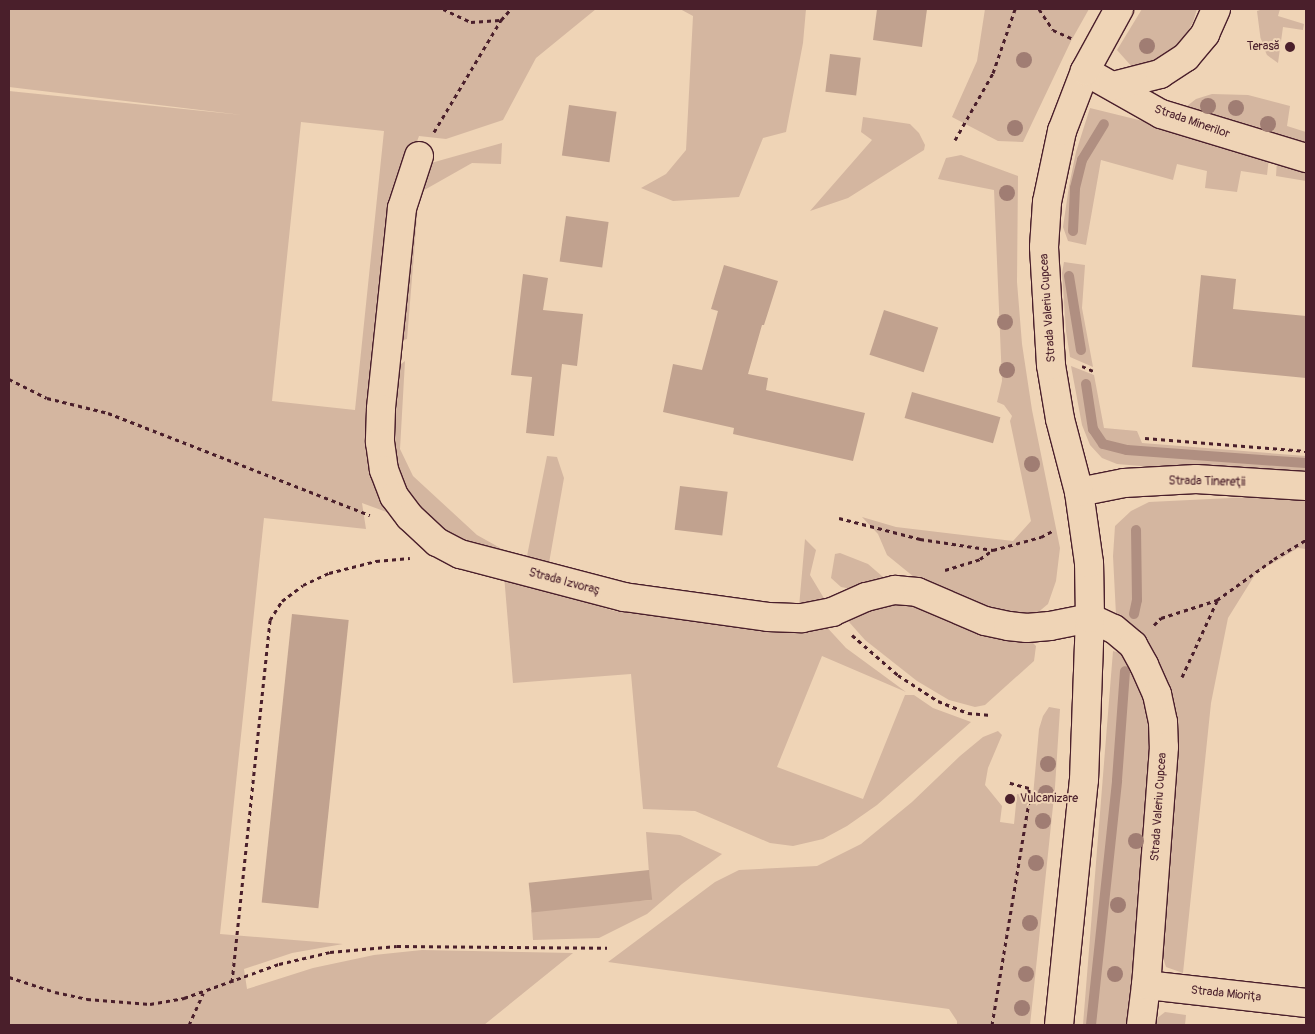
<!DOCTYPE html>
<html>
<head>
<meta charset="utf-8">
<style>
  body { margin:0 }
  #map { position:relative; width:1315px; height:1034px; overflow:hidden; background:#efd4b6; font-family:Pangolin,sans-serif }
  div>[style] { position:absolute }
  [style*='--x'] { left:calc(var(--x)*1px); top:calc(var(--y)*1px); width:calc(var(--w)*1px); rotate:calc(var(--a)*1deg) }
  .green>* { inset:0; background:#d4b6a0 }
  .stream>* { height:10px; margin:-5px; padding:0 5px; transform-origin:5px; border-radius:5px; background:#b08f81 }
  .building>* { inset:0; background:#c1a28f; transform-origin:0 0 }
  .path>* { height:3px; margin-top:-1.5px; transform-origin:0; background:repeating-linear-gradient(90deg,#4a1f2b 0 4px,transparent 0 8px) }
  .roads { filter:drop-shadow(1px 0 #4a1f2b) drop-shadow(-1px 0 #4a1f2b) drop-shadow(0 1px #4a1f2b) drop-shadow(0 -1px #4a1f2b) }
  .minor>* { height:28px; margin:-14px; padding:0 14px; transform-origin:14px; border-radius:14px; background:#efd4b6 }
  .major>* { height:28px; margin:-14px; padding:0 14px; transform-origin:14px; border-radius:14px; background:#efd4b6 }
  .trees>* { width:16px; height:16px; margin:-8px; border-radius:50%; background:#a07d73 }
  .dots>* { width:14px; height:14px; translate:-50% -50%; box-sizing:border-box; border:2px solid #efd4b6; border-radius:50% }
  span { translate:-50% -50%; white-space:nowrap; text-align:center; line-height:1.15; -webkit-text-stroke:4px #efd4b6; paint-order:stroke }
  .poi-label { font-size:12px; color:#4a1f2b }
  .right { translate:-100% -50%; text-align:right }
  .left { translate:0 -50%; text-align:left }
  .street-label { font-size:12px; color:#4a1f2b }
  .frame { position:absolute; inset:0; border:10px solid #4a1f2b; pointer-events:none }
</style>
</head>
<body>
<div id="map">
  <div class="green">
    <div style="clip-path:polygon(evenodd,9px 9px,596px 9px,536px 58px,503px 120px,446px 139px,419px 136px,392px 211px,392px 514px,362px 503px,366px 529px,264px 518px,220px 934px,343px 944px,292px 953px,244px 969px,247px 989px,313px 968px,374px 955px,422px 950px,573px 953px,484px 1025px,9px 1025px,9px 91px,242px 115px,9px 87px,9px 9px,301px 122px,384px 131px,355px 410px,272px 401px,301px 122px)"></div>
    <div style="clip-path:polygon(680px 9px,806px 9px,803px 43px,786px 132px,763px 138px,739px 197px,673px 201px,641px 188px,666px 174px,686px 150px,693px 16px)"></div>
    <div style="clip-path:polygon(985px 9px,1089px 9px,1071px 41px,1023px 142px,998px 141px,952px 117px,977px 61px)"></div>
    <div style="clip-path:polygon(1142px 9px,1197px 9px,1193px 22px,1182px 41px,1161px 60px,1133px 68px,1117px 50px)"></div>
    <div style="clip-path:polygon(1263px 9px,1280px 9px,1278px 16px,1304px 24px,1303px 30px,1283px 27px,1278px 63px,1267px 55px,1261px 42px,1257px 11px)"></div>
    <div style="clip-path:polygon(1212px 94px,1248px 95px,1290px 106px,1287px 126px,1306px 132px,1306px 148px,1187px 106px,1196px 99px)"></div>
    <div style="clip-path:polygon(1090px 108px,1151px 123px,1269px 157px,1267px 175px,1241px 171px,1237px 192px,1205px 188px,1207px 171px,1177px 164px,1173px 180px,1101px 160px,1086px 245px,1068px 241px,1063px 227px,1069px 186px,1076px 152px)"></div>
    <div style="clip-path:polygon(863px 117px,910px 124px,919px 133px,925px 145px,924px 150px,848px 198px,810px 211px,872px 140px,861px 132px)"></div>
    <div style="clip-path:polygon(502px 143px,501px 164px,472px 163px,419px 193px,407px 339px,392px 343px,407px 212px,431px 163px)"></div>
    <div style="clip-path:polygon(961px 155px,1018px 176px,1017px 282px,1022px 344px,1032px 410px,1060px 548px,1056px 581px,1048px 604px,1030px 619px,1008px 617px,925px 586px,887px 555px,878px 534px,862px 517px,896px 527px,1013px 541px,1031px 521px,1010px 421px,1012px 416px,1004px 405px,997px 402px,1002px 381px,994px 190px,938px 179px,946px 158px)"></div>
    <div style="clip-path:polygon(1277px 159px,1306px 168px,1306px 181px,1276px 176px)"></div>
    <div style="clip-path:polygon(1064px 262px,1085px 265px,1082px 308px,1093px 367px,1070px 357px,1066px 331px,1062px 273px)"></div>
    <div style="clip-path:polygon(405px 361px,400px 449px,413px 476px,477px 535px,502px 549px,527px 556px,547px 456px,557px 457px,564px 478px,549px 563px,462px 541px,411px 507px,396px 479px,387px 404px,396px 368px)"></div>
    <div style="clip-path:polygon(1071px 366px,1094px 375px,1104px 428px,1137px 431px,1142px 443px,1306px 456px,1306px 480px,1117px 464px,1102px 458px,1090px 445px,1082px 425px)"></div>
    <div style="clip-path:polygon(1251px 497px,1306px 500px,1306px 549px,1298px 548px,1256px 573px,1228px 618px,1211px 703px,1183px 973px,1166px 967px,1157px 940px,1173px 721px,1116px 615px,1113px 556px,1115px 526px,1131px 511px,1149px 502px)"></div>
    <div style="clip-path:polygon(805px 539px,816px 550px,810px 575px,825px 600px,799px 607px)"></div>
    <div style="clip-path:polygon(840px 553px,868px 564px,890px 583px,852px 589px,841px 587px,831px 578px,835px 554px)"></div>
    <div style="clip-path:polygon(504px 575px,614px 611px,798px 633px,823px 623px,846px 648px,906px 692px,822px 656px,777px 767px,863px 799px,905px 695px,914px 695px,933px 708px,971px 722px,877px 805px,847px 826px,823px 839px,793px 846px,770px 843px,695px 811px,643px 809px,631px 674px,513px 683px)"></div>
    <div style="clip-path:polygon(890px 597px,1031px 641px,1036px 646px,1034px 661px,985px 705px,975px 707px,949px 700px,917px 681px,865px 640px,849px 622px,853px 611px)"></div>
    <div style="clip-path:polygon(1113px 651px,1120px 653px,1141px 679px,1157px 737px,1130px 1025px,1083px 1025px)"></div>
    <div style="clip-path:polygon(1049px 707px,1060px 709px,1055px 787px,1030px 1025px,957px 1025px,957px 1021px,949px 1009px,608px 962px,715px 882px,739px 870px,817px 866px,861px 844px,912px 802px,960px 756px,983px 737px,998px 731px,1002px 735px,988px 768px,985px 785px,1002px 806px,1000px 822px,1014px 824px,1017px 794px,1033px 796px,1039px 729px,1043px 716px)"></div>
    <div style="clip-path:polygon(646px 832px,680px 835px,722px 854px,682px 884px,647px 914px,599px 938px,533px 940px,531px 910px,651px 900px)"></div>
    <div style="clip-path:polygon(1165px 1012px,1186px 1015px,1185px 1025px,1150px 1025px,1151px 1023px)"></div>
  </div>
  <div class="stream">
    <div style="--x:1073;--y:231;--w:43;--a:-87.3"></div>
    <div style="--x:1075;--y:188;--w:29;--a:-76"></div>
    <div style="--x:1082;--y:160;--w:42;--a:-58.6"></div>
    <div style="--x:1069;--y:276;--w:75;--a:80.8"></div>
    <div style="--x:1086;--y:384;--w:46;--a:81.2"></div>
    <div style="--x:1093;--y:429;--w:18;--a:56"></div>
    <div style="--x:1103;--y:444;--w:25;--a:14"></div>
    <div style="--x:1127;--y:450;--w:179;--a:4.2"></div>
    <div style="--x:1134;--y:614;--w:14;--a:-78"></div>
    <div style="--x:1137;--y:600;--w:70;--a:-90.8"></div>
    <div style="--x:1091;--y:1025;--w:246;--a:-83.9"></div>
    <div style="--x:1117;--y:780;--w:109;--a:-85.8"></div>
  </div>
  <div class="building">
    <div style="clip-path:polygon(877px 9px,927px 9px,922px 47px,873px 40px)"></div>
    <div style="left:830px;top:54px;width:31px;height:38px;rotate:7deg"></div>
    <div style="left:569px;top:105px;width:48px;height:51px;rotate:8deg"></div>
    <div style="left:566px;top:216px;width:43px;height:46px;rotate:8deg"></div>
    <div style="clip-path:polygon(724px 265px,778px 281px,764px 325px,762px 325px,748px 374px,768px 378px,766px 390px,865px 413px,853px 461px,733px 434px,734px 428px,663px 412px,673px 364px,702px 370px,718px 311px,711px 309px)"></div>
    <div style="clip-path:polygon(523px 274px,548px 278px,543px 310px,583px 314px,577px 366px,562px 364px,554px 436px,526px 433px,532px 377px,511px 375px)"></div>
    <div style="clip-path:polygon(1201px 275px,1236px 279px,1233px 309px,1306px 316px,1306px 378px,1192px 367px)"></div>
    <div style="left:884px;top:310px;width:57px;height:47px;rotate:18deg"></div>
    <div style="left:912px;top:392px;width:92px;height:27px;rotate:16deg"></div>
    <div style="left:680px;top:486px;width:48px;height:44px;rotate:7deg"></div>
    <div style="left:292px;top:614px;width:57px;height:290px;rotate:6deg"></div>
    <div style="left:649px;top:870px;width:30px;height:121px;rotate:84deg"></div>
  </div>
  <div class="path">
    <div style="--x:443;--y:9;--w:31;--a:25"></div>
    <div style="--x:471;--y:22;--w:29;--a:-4"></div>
    <div style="--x:1039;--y:9;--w:25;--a:56"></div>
    <div style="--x:1053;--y:30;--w:20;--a:24"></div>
    <div style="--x:434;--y:132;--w:131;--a:-59.1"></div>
    <div style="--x:501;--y:20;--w:15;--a:-48"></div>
    <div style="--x:955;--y:140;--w:77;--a:-60.4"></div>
    <div style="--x:993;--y:73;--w:68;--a:-71"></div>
    <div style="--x:1082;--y:366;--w:12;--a:24"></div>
    <div style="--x:9;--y:379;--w:42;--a:26.6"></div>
    <div style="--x:47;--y:398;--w:63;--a:13.8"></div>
    <div style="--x:108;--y:413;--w:281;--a:21.3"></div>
    <div style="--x:1145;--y:438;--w:162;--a:4.6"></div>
    <div style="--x:839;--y:518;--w:84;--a:14.5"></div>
    <div style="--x:920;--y:539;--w:74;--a:8.6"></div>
    <div style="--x:993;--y:550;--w:50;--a:-15.2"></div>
    <div style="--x:1041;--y:537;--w:15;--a:-28"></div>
    <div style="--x:945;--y:570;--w:37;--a:-17"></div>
    <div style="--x:980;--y:559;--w:16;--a:-35"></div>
    <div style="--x:1154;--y:625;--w:10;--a:-45"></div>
    <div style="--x:1161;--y:618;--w:59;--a:-17.8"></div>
    <div style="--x:1217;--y:600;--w:70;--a:-35.7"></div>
    <div style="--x:1274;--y:559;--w:37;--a:-31"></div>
    <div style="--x:852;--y:635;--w:61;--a:41"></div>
    <div style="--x:898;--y:675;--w:48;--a:33"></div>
    <div style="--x:938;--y:701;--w:32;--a:22"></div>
    <div style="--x:968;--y:713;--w:23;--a:5"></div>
    <div style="--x:1182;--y:677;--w:84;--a:-65.3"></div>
    <div style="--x:9;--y:977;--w:48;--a:18.1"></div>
    <div style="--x:55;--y:992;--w:33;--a:12"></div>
    <div style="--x:87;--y:999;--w:63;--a:4.5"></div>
    <div style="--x:150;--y:1004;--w:35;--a:-10"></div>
    <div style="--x:184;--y:998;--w:101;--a:-19.7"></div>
    <div style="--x:279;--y:964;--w:52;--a:-13.2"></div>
    <div style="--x:330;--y:952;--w:67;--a:-5.1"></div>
    <div style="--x:397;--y:946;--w:210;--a:0.5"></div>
    <div style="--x:232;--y:982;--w:364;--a:-84"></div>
    <div style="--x:270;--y:620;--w:22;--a:-58"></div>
    <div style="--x:282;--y:601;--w:26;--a:-37"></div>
    <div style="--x:303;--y:585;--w:29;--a:-25"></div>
    <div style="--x:329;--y:573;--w:49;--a:-14.3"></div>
    <div style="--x:376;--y:561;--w:34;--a:-5"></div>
    <div style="--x:189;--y:1025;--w:35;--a:-66"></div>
    <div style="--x:992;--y:1025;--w:227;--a:-80.6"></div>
    <div style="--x:1029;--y:801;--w:13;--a:-90"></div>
    <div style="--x:1029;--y:788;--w:20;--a:-165"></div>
  </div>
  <div class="roads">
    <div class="minor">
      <div style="--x:1085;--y:71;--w:87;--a:29.5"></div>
      <div style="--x:1161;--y:114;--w:152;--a:16.9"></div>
      <div style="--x:1113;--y:86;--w:49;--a:-14.3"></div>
      <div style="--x:1160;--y:74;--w:31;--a:-33"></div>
      <div style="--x:1186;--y:57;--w:30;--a:-50"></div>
      <div style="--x:1205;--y:34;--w:27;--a:-66"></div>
      <div style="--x:419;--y:156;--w:55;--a:108.1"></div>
      <div style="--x:402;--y:208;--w:202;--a:96"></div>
      <div style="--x:381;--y:409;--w:33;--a:92"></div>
      <div style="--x:380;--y:442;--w:28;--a:82"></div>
      <div style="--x:384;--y:470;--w:28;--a:69"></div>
      <div style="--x:394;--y:496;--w:26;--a:53"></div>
      <div style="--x:410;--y:517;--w:37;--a:43"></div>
      <div style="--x:437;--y:542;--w:26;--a:28"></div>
      <div style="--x:460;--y:554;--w:170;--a:14.7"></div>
      <div style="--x:624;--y:597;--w:145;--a:7.9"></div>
      <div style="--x:768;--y:617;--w:34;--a:2"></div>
      <div style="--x:802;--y:618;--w:31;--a:-11"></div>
      <div style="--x:832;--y:612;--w:37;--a:-24"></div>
      <div style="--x:866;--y:597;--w:30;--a:-14"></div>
      <div style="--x:895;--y:590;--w:22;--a:5"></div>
      <div style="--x:917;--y:592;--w:74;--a:23.1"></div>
      <div style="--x:985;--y:621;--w:24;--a:12"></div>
      <div style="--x:1008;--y:626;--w:19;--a:6"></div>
      <div style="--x:1027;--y:628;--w:23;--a:-5"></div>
      <div style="--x:1050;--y:626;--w:41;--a:-11.3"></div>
      <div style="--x:1090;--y:618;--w:26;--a:25"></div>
      <div style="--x:1114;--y:629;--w:25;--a:40"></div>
      <div style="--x:1133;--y:645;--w:23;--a:61"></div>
      <div style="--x:1144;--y:665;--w:32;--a:66"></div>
      <div style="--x:1157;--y:694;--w:29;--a:78"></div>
      <div style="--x:1163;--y:722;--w:25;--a:88"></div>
      <div style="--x:1164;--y:747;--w:239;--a:94.3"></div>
      <div style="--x:1146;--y:985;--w:40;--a:97.1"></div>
      <div style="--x:1079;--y:492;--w:46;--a:-11.3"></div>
      <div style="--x:1124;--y:483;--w:72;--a:-3.2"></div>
      <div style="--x:1196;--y:479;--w:110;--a:3.6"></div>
      <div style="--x:1146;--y:985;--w:161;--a:6.4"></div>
    </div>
    <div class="major">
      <div style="--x:1059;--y:1025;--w:246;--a:-84.2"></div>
      <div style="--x:1084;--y:780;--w:162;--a:-87.9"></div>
      <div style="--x:1090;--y:618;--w:55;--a:-91"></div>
      <div style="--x:1089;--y:563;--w:72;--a:-98"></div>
      <div style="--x:1079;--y:492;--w:75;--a:-104.6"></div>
      <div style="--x:1060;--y:419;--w:55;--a:-99.5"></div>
      <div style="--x:1051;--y:365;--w:118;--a:-93.4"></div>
      <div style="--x:1044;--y:247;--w:45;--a:-86.2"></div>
      <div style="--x:1047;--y:202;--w:73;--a:-78.1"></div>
      <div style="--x:1062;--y:131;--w:64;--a:-69"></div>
      <div style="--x:1085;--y:71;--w:71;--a:-61.3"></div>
    </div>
  </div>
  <div class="trees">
    <div style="left:1147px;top:46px"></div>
    <div style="left:1024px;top:60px"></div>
    <div style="left:1208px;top:106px"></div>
    <div style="left:1236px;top:108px"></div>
    <div style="left:1268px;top:124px"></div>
    <div style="left:1015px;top:128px"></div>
    <div style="left:1007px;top:193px"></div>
    <div style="left:1005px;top:322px"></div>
    <div style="left:1007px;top:370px"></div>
    <div style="left:1032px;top:464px"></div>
    <div style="left:1048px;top:764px"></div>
    <div style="left:1046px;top:793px"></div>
    <div style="left:1043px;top:821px"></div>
    <div style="left:1136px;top:841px"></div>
    <div style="left:1036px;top:863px"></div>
    <div style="left:1118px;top:905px"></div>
    <div style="left:1030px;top:923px"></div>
    <div style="left:1026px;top:974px"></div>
    <div style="left:1115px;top:974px"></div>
    <div style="left:1022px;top:1008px"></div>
  </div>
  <div class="dots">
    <div style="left:1290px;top:47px;background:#4a1f2b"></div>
    <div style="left:1010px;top:799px;background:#4a1f2b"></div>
  </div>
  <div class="poi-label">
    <span class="right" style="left:1280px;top:47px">Terasă</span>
    <span class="left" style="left:1020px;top:799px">Vulcanizare</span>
  </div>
  <div class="street-label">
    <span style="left:1192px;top:122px;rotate:19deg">Strada Minerilor</span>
    <span style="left:1048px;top:308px;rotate:-94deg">Strada Valeriu Cupcea</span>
    <span style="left:1207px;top:482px;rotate:1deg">Strada Tinereţii</span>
    <span style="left:564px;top:582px;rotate:15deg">Strada Izvoraş</span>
    <span style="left:1159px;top:807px;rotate:-86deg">Strada Valeriu Cupcea</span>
    <span style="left:1226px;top:994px;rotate:6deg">Strada Mioriţa</span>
  </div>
  <div class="frame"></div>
</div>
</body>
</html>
